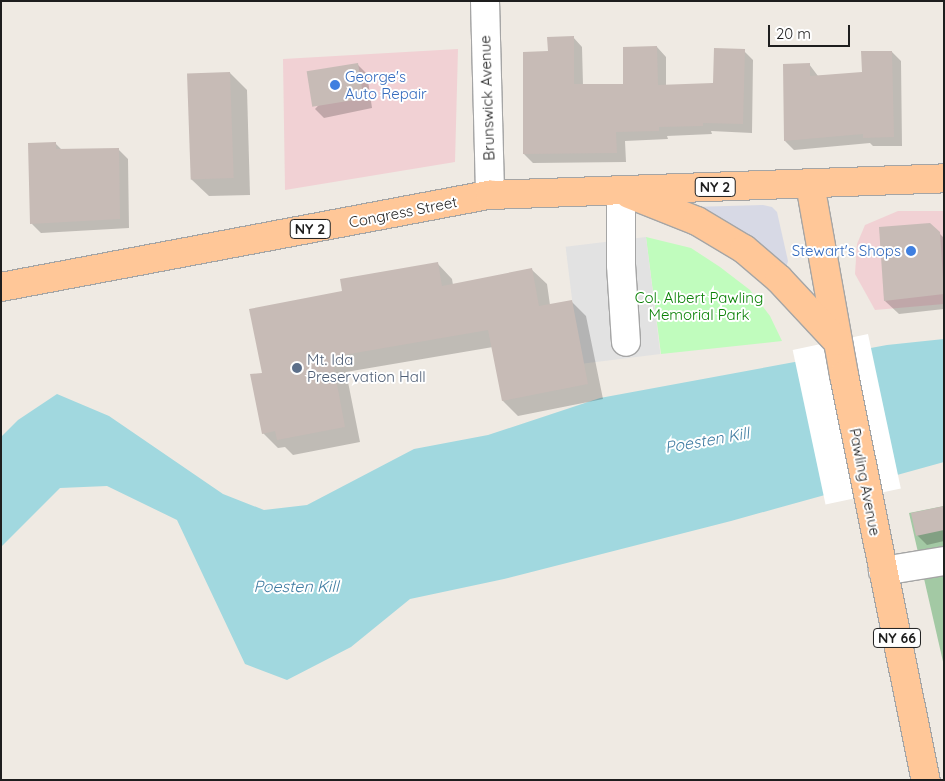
<!DOCTYPE html>
<html>
<head>
<meta charset="utf-8">
<style>
  body { margin:0 }
  #map { position:relative; width:945px; height:781px; overflow:hidden; background:#efeae3; font-family:Quicksand,sans-serif }
  div>[style] { position:absolute }
  [style*='--x'] { left:calc(var(--x)*1px); top:calc(var(--y)*1px); width:calc(var(--w)*1px); rotate:calc(var(--a)*1deg) }
  .commercial>* { inset:0; background:#f1d1d4 }
  .cemetery>* { inset:0; background:#a3c9a4 }
  .park>* { inset:0; background:#c0fcbd }
  .parking>* { inset:0; background:#e2e2e2; transform-origin:0 0 }
  .plaza>* { inset:0; background:#d7d9e5 }
  .water>* { inset:0; background:#a1d8df }
  .pier>* { inset:0; background:#fff; transform-origin:0 0 }
  .shadow>* { inset:0; background:#0003 }
  .building>* { inset:0; background:#c7bbb6; transform-origin:0 0 }
  .roads { filter:drop-shadow(1px 0 #a5a5a5) drop-shadow(-1px 0 #a5a5a5) drop-shadow(0 1px #a5a5a5) drop-shadow(0 -1px #a5a5a5) }
  .minor>* { height:28px; margin:-14px; padding:0 14px; transform-origin:14px; border-radius:14px; background:#fff }
  .major>* { height:28px; margin:-14px; padding:0 14px; transform-origin:14px; border-radius:14px; background:#ffc798 }
  .dots>* { width:14px; height:14px; translate:-50% -50%; box-sizing:border-box; border:2px solid #fff; border-radius:50% }
  span { translate:-50% -50%; white-space:nowrap; text-align:center; line-height:1.15; -webkit-text-stroke:4px #fff; paint-order:stroke }
  .shield-label span { padding:1px 4px; background:#fff; border:1px solid; border-radius:4px; -webkit-text-stroke-width:0 }
  .shield-label { font-size:14px; color:#1e1e1e; font-weight:700 }
  .shop-label { font-size:15px; color:#366cbe }
  .left { translate:0 -50%; text-align:left }
  .right { translate:-100% -50%; text-align:right }
  .street-label { font-size:15px; color:#1e1e1e }
  .park-label { font-size:15px; color:#0a8106 }
  .service-label { font-size:15px; color:#4e5e75 }
  .water-label { font-size:16px; color:#407ca2; font-style:italic }
  .frame { position:absolute; inset:0; border:2px solid #1e1e1e; pointer-events:none }
  .scale { position:absolute; left:768px; top:25px; width:82px; height:22px; box-sizing:border-box; border:2px solid #1e1e1e; border-top:0; padding-left:6px; font-size:15px; line-height:18px; white-space:nowrap; color:#1e1e1e; -webkit-text-stroke:4px #fff; paint-order:stroke }
</style>
</head>
<body>
<div id="map">
  <div class="commercial">
    <div style="clip-path:polygon(458px 49px,455px 162px,285px 190px,283px 59px)"></div>
    <div style="clip-path:polygon(898px 211px,944px 211px,944px 304px,875px 310px,855px 274px,857px 244px,865px 225px)"></div>
  </div>
  <div class="cemetery">
    <div style="clip-path:polygon(944px 506px,944px 666px,909px 513px)"></div>
  </div>
  <div class="park">
    <div style="clip-path:polygon(646px 237px,691px 248px,720px 267px,750px 290px,770px 316px,782px 341px,661px 354px)"></div>
  </div>
  <div class="parking">
    <div style="left:646px;top:237px;width:118px;height:81px;rotate:83deg"></div>
  </div>
  <div class="plaza">
    <div style="clip-path:polygon(763px 205px,772px 207px,777px 212px,788px 261px,786px 268px,691px 207px)"></div>
  </div>
  <div class="water">
    <div style="clip-path:polygon(944px 339px,944px 462px,731px 521px,504px 579px,410px 599px,351px 647px,287px 680px,245px 664px,177px 520px,107px 486px,60px 488px,1px 547px,1px 437px,18px 420px,57px 394px,109px 416px,223px 494px,264px 510px,307px 505px,414px 449px,488px 435px,600px 398px,887px 345px)"></div>
  </div>
  <div class="pier">
    <div style="left:868px;top:334px;width:158px;height:77px;rotate:78deg"></div>
  </div>
  <div class="shadow">
    <div style="clip-path:polygon(573px 37px,582px 47px,583px 85px,625px 85px,657px 47px,666px 57px,666px 86px,714px 85px,744px 51px,753px 60px,752px 133px,711px 131px,712px 134px,667px 136px,668px 139px,625px 141px,626px 162px,533px 163px,524px 154px,549px 52px)"></div>
    <div style="clip-path:polygon(892px 52px,901px 61px,902px 146px,873px 146px,870px 143px,794px 150px,785px 141px,809px 64px,818px 76px,863px 73px)"></div>
    <div style="clip-path:polygon(357px 64px,367px 74px,372px 108px,324px 118px,315px 109px)"></div>
    <div style="clip-path:polygon(230px 73px,247px 90px,250px 195px,209px 196px,191px 179px)"></div>
    <div style="clip-path:polygon(55px 143px,62px 150px,118px 149px,128px 159px,129px 228px,41px 233px,32px 224px)"></div>
    <div style="clip-path:polygon(930px 224px,944px 238px,944px 309px,899px 314px,885px 301px)"></div>
    <div style="clip-path:polygon(437px 263px,452px 279px,453px 285px,531px 269px,547px 284px,550px 305px,571px 301px,586px 316px,603px 399px,518px 416px,503px 401px,493px 347px,346px 372px,360px 442px,293px 455px,285px 447px,278px 448px,263px 433px,263px 374px,343px 292px)"></div>
    <div style="clip-path:polygon(944px 508px,944px 541px,927px 545px,917px 535px)"></div>
  </div>
  <div class="building">
    <div style="clip-path:polygon(574px 36px,574px 84px,623px 84px,623px 47px,657px 46px,658px 85px,713px 83px,714px 48px,745px 49px,743px 124px,703px 123px,703px 126px,659px 127px,659px 131px,616px 132px,617px 153px,523px 154px,523px 52px,548px 51px,547px 37px)"></div>
    <div style="clip-path:polygon(861px 51px,892px 51px,894px 137px,863px 138px,863px 134px,784px 141px,783px 64px,810px 63px,810px 76px,862px 72px)"></div>
    <div style="left:358px;top:63px;width:36px;height:52px;rotate:81deg"></div>
    <div style="left:230px;top:72px;width:106px;height:43px;rotate:88deg"></div>
    <div style="clip-path:polygon(56px 142px,56px 149px,119px 148px,120px 219px,30px 224px,28px 143px)"></div>
    <div style="clip-path:polygon(930px 223px,940px 232px,944px 294px,884px 301px,879px 227px)"></div>
    <div style="clip-path:polygon(438px 262px,442px 286px,532px 268px,539px 306px,572px 300px,588px 384px,502px 401px,488px 330px,332px 357px,345px 427px,277px 440px,275px 431px,262px 434px,250px 374px,262px 373px,249px 309px,342px 291px,340px 279px)"></div>
    <div style="clip-path:polygon(944px 506px,944px 530px,916px 536px,911px 513px)"></div>
  </div>
  <div class="roads">
    <div class="minor">
      <div style="--x:485;--y:1;--w:194;--a:88.5"></div>
      <div style="--x:621;--y:191;--w:74;--a:90"></div>
      <div style="--x:621;--y:265;--w:77;--a:86.3"></div>
      <div style="--x:883;--y:571;--w:62;--a:-9.3"></div>
    </div>
    <div class="major">
      <div style="--x:810;--y:184;--w:194;--a:79.9"></div>
      <div style="--x:844;--y:375;--w:413;--a:78.6"></div>
      <div style="--x:629;--y:194;--w:73;--a:21.7"></div>
      <div style="--x:697;--y:221;--w:55;--a:30.8"></div>
      <div style="--x:744;--y:249;--w:46;--a:40.6"></div>
      <div style="--x:779;--y:279;--w:85;--a:46.9"></div>
      <div style="--x:1;--y:287;--w:498;--a:-10.7"></div>
      <div style="--x:490;--y:195;--w:454;--a:-2.1"></div>
    </div>
  </div>
  <div class="dots">
    <div style="left:335px;top:85px;background:#3f7fe0"></div>
    <div style="left:911px;top:251px;background:#3f7fe0"></div>
    <div style="left:297px;top:368px;background:#5c6f8a"></div>
  </div>
  <div class="shield-label">
    <span style="left:715px;top:187px">NY 2</span>
    <span style="left:310px;top:229px">NY 2</span>
    <span style="left:897px;top:638px">NY 66</span>
  </div>
  <div class="shop-label">
    <span class="left" style="left:345px;top:85px">George's<br>Auto Repair</span>
    <span class="right" style="left:901px;top:251px">Stewart's Shops</span>
  </div>
  <div class="street-label">
    <span style="left:487px;top:98px;rotate:-92deg">Brunswick Avenue</span>
    <span style="left:403px;top:212px;rotate:-11deg">Congress Street</span>
    <span style="left:865px;top:482px;rotate:79deg">Pawling Avenue</span>
  </div>
  <div class="park-label">
    <span style="left:699px;top:306px">Col. Albert Pawling<br>Memorial Park</span>
  </div>
  <div class="service-label">
    <span class="left" style="left:307px;top:368px">Mt. Ida<br>Preservation Hall</span>
  </div>
  <div class="water-label">
    <span style="left:707px;top:440px;rotate:-10deg">Poesten Kill</span>
    <span style="left:296px;top:586px">Poesten Kill</span>
  </div>
  <div class="frame"></div>
  <div class="scale">20 m</div>
</div>
</body>
</html>
